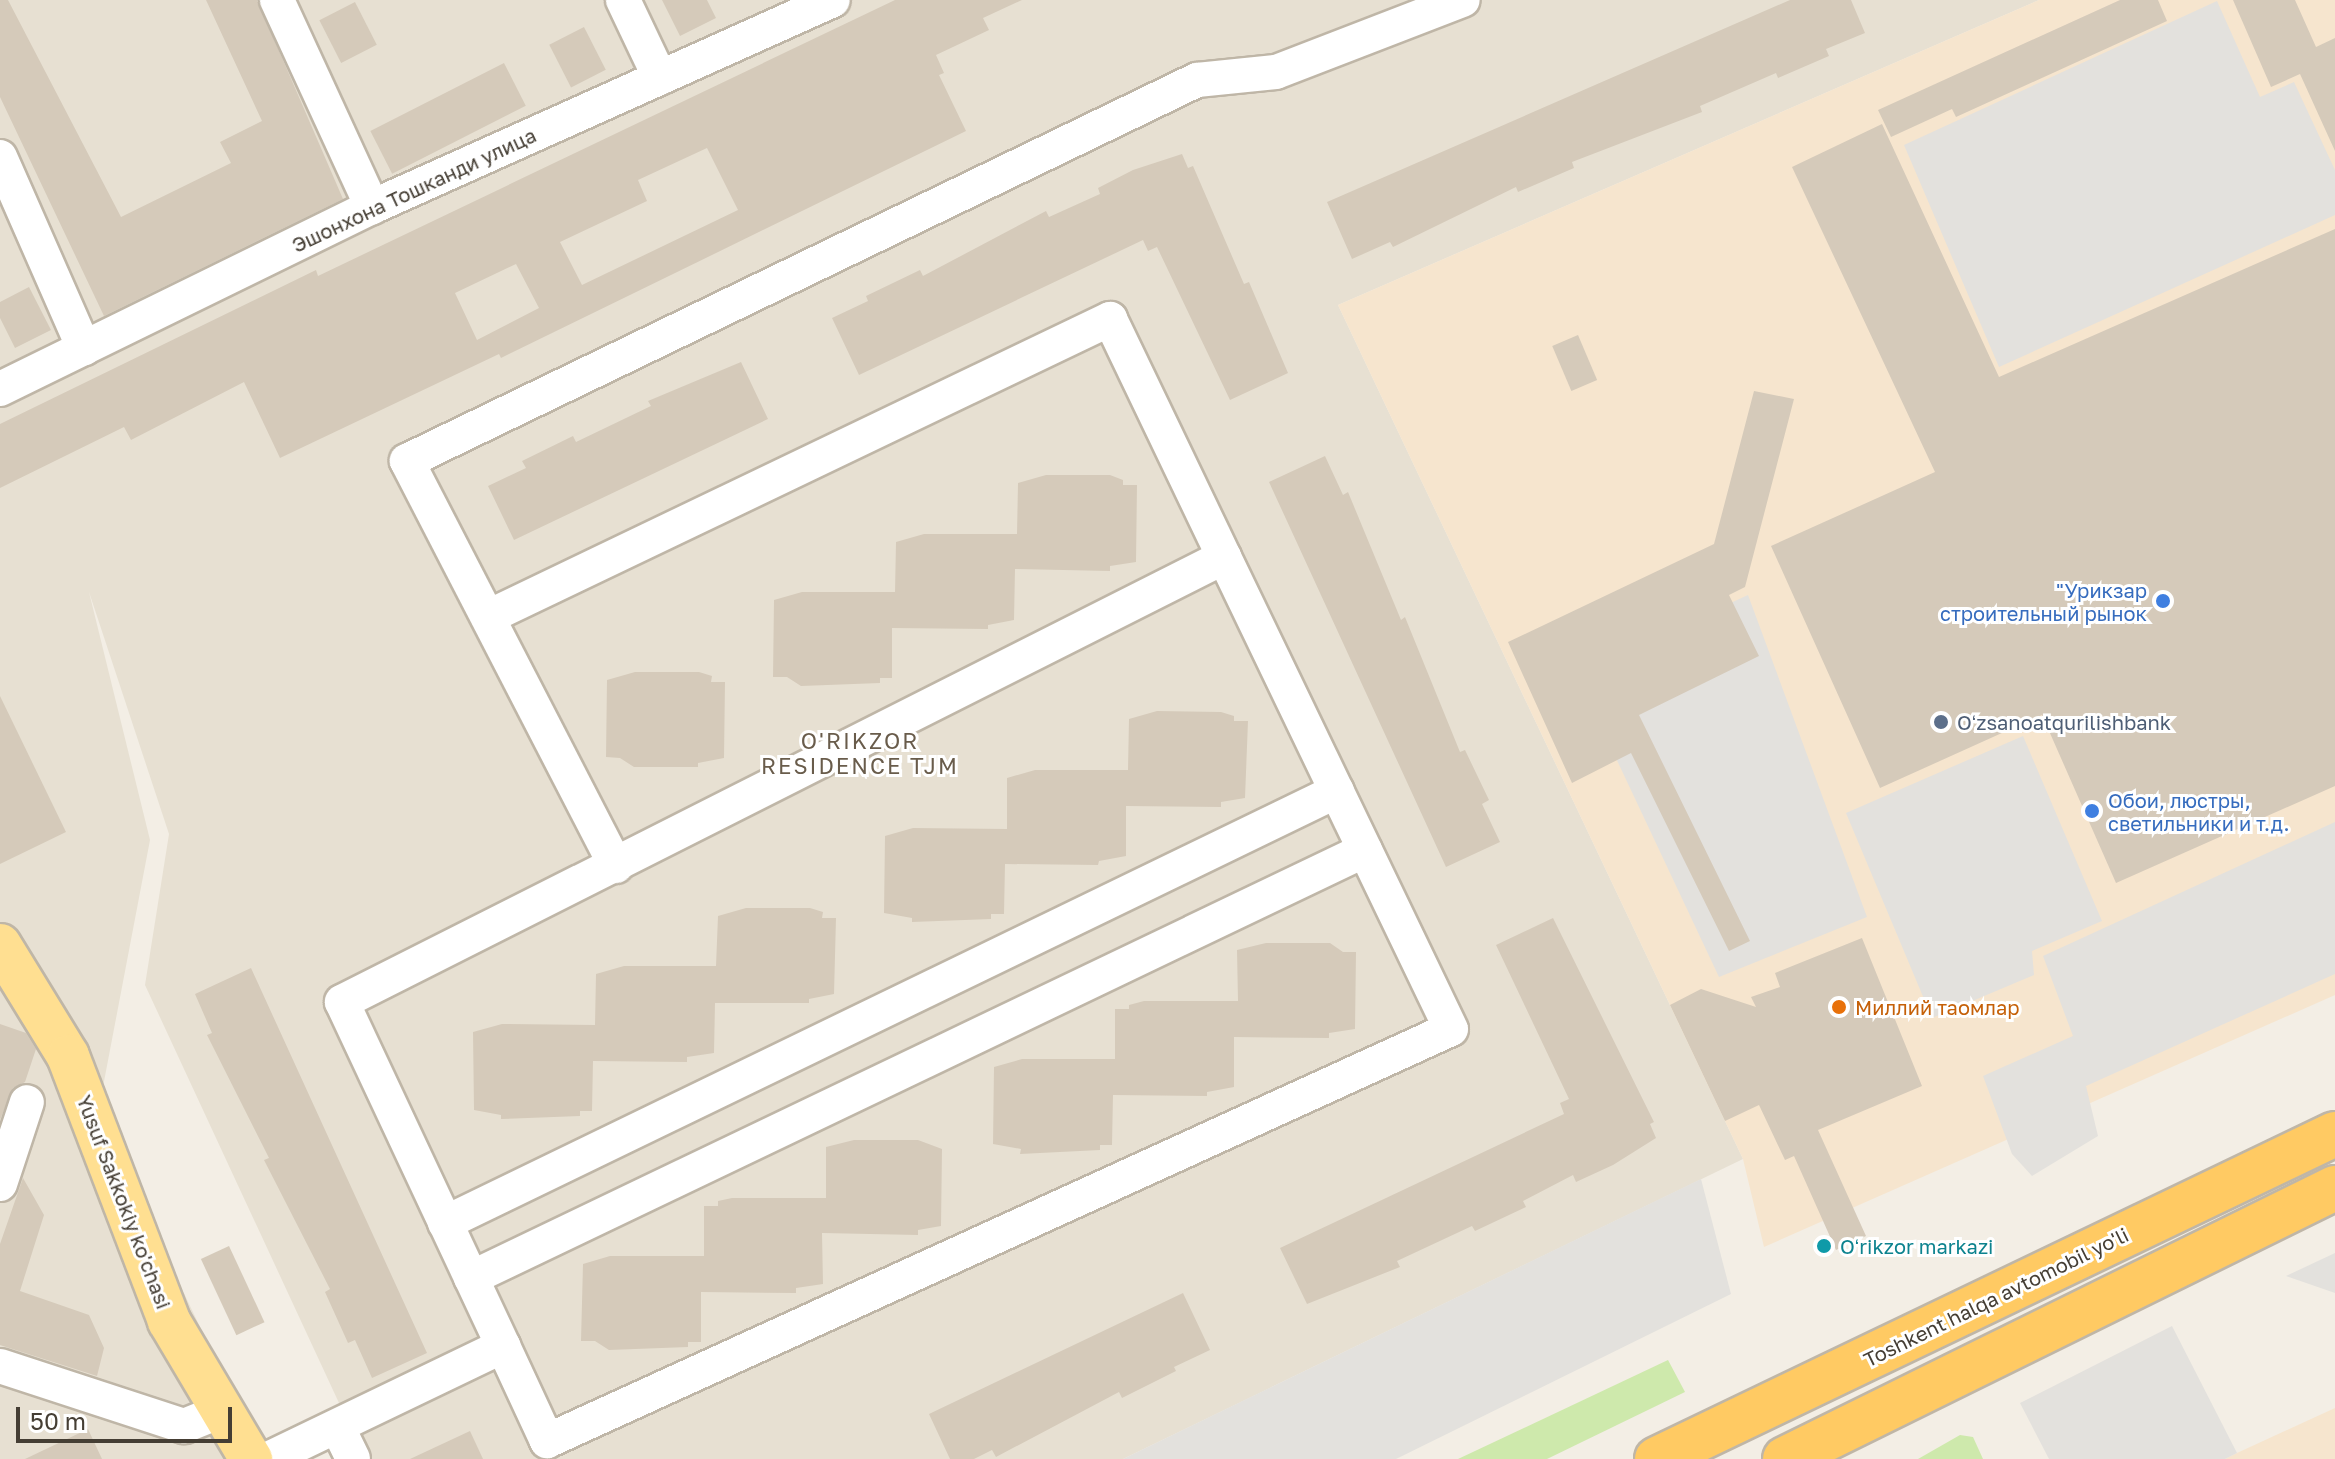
<!DOCTYPE html>
<html>
<head>
<meta charset="utf-8">
<style>
  body { margin:0 }
  #map { position:relative; width:2335px; height:1459px; overflow:hidden; background:#f3eee5; font-family:"Golos Text",sans-serif }
  div>[style] { position:absolute }
  [style*='--x'] { left:calc(var(--x)*1px); top:calc(var(--y)*1px); width:calc(var(--w)*1px); rotate:calc(var(--a)*1deg) }
  .residential>* { inset:0; background:#e7e0d2 }
  .commercial>* { inset:0; background:#f6e5ce }
  .green>* { inset:0; background:#cee9ac }
  .parking>* { inset:0; background:#e3e1dd }
  .building>* { inset:0; background:#d5caba; transform-origin:0 0 }
  .roads { filter:drop-shadow(2px 0 #bfb6a7) drop-shadow(-2px 0 #bfb6a7) drop-shadow(0 2px #bfb6a7) drop-shadow(0 -2px #bfb6a7) }
  .minor>* { height:34px; margin:-17px; padding:0 17px; transform-origin:17px; border-radius:17px; background:#fff }
  .major>* { height:42px; margin:-21px; padding:0 21px; transform-origin:21px; border-radius:21px; background:#ffdf91 }
  .highway>* { height:44px; margin:-22px; padding:0 22px; transform-origin:22px; border-radius:22px; background:#ffca63 }
  .dots>* { width:22px; height:22px; translate:-50% -50%; box-sizing:border-box; border:4px solid #fff; border-radius:50% }
  span { translate:-50% -50%; white-space:nowrap; text-align:center; line-height:1.15; -webkit-text-stroke:6px #fff; paint-order:stroke }
  .street-label { font-size:20px; color:#453e34 }
  .shop-label { font-size:20px; color:#366cbe }
  .right { translate:-100% -50%; text-align:right }
  .left { translate:0 -50%; text-align:left }
  .service-label { font-size:20px; color:#4e5e75 }
  .food-label { font-size:20px; color:#c56008 }
  .culture-label { font-size:20px; color:#0d838f }
  .neighbourhood-label { font-size:22px; color:#695c4b; letter-spacing:2px }
  .scale { position:absolute; left:16px; top:1407px; width:216px; height:36px; box-sizing:border-box; border:4px solid #453e34; border-top:0; padding-left:10px; font-size:24px; line-height:28px; white-space:nowrap; color:#453e34; -webkit-text-stroke:6px #fff; paint-order:stroke }
</style>
</head>
<body>
<div id="map">
  <div class="residential">
    <div style="clip-path:polygon(0 0,1410px 0,1353px 28px,1415px 0,2039px 0,1338px 305px,1743px 1159px,1123px 1459px,365px 1459px,145px 985px,169px 834px,89px 592px,150px 840px,98px 1113px,263px 1459px,0 1459px)"></div>
  </div>
  <div class="commercial">
    <div style="clip-path:polygon(2039px 0,2335px 0,2335px 995px,1764px 1247px,1743px 1159px,1338px 305px)"></div>
    <div style="clip-path:polygon(2335px 1408px,2335px 1459px,2225px 1459px,2237px 1453px)"></div>
  </div>
  <div class="green">
    <div style="clip-path:polygon(1668px 1360px,1685px 1392px,1547px 1459px,1458px 1459px)"></div>
    <div style="clip-path:polygon(1960px 1435px,1973px 1437px,1983px 1459px,1918px 1459px)"></div>
  </div>
  <div class="parking">
    <div style="clip-path:polygon(2217px 1px,2260px 97px,2294px 82px,2335px 170px,2335px 215px,1999px 367px,1904px 145px)"></div>
    <div style="clip-path:polygon(1748px 595px,1867px 917px,1719px 977px,1606px 737px,1600px 663px)"></div>
    <div style="clip-path:polygon(2023px 736px,2102px 921px,2032px 951px,2034px 975px,1932px 1018px,1846px 813px)"></div>
    <div style="clip-path:polygon(2335px 822px,2335px 974px,2086px 1086px,2098px 1136px,2032px 1176px,2012px 1154px,1983px 1076px,2073px 1036px,2043px 956px)"></div>
    <div style="clip-path:polygon(1701px 1179px,1731px 1294px,1396px 1459px,1123px 1459px)"></div>
    <div style="clip-path:polygon(2335px 1253px,2335px 1293px,2286px 1276px)"></div>
    <div style="clip-path:polygon(2172px 1326px,2237px 1453px,2225px 1459px,2049px 1459px,2020px 1403px)"></div>
  </div>
  <div class="building">
    <div style="clip-path:polygon(0 0,8px 0,121px 217px,231px 163px,220px 142px,262px 121px,206px 0,257px 0,343px 199px,104px 316px,0 97px)"></div>
    <div style="clip-path:polygon(662px 0,707px 0,716px 18px,680px 36px)"></div>
    <div style="clip-path:polygon(evenodd,895px 0,1022px 0,983px 18px,989px 30px,936px 55px,944px 73px,939px 75px,966px 131px,501px 358px,499px 354px,280px 458px,244px 382px,131px 440px,124px 427px,0 488px,0 424px,316px 270px,318px 276px,895px 0,707px 148px,738px 210px,582px 285px,560px 242px,647px 201px,638px 180px,707px 148px,895px 0,516px 264px,539px 308px,477px 340px,455px 293px,516px 264px)"></div>
    <div style="clip-path:polygon(1790px 0,1851px 0,1865px 33px,1826px 49px,1829px 56px,1778px 78px,1776px 73px,1700px 106px,1702px 112px,1572px 162px,1574px 168px,1518px 192px,1516px 187px,1393px 247px,1390px 242px,1352px 259px,1327px 202px)"></div>
    <div style="clip-path:polygon(2120px 0,2158px 0,2167px 21px,1956px 117px,1952px 109px,1891px 137px,1878px 110px)"></div>
    <div style="clip-path:polygon(2233px 0,2295px 0,2316px 47px,2335px 38px,2335px 151px,2300px 74px,2271px 87px)"></div>
    <div style="left:355px;top:2px;width:48px;height:40px;rotate:63deg"></div>
    <div style="left:584px;top:27px;width:48px;height:39px;rotate:63deg"></div>
    <div style="left:504px;top:63px;width:48px;height:150px;rotate:63deg"></div>
    <div style="clip-path:polygon(1882px 124px,1999px 377px,2335px 229px,2335px 786px,2116px 883px,2042px 715px,1880px 788px,1771px 546px,1935px 472px,1792px 167px)"></div>
    <div style="clip-path:polygon(1182px 154px,1188px 168px,1193px 166px,1244px 284px,1249px 282px,1288px 373px,1230px 400px,1157px 247px,1148px 251px,1143px 240px,859px 375px,832px 318px,868px 301px,866px 296px,920px 270px,923px 276px,1046px 211px,1049px 217px,1100px 194px,1098px 188px,1133px 170px)"></div>
    <div style="clip-path:polygon(29px 287px,51px 330px,15px 348px,0 318px,0 302px)"></div>
    <div style="left:1578px;top:335px;width:49px;height:28px;rotate:67deg"></div>
    <div style="clip-path:polygon(741px 362px,768px 419px,514px 540px,488px 486px,526px 468px,522px 461px,573px 436px,576px 442px,651px 406px,648px 401px)"></div>
    <div style="clip-path:polygon(1754px 391px,1794px 399px,1745px 587px,1729px 595px,1759px 656px,1639px 715px,1750px 941px,1729px 951px,1631px 753px,1572px 783px,1508px 642px,1714px 544px)"></div>
    <div style="clip-path:polygon(1325px 456px,1343px 495px,1348px 492px,1401px 620px,1405px 617px,1460px 752px,1465px 750px,1489px 800px,1482px 804px,1500px 842px,1446px 867px,1269px 482px)"></div>
    <div style="clip-path:polygon(1046px 475px,1110px 475px,1123px 480px,1123px 485px,1137px 485px,1136px 562px,1110px 566px,1110px 571px,1015px 569px,1014px 620px,988px 625px,988px 629px,892px 628px,892px 678px,880px 678px,880px 683px,801px 686px,787px 677px,773px 677px,774px 600px,802px 592px,895px 592px,896px 542px,924px 534px,1017px 534px,1018px 483px)"></div>
    <div style="clip-path:polygon(635px 672px,699px 672px,712px 676px,711px 682px,725px 682px,724px 758px,698px 763px,698px 767px,634px 767px,620px 758px,606px 757px,607px 680px)"></div>
    <div style="clip-path:polygon(0 696px,66px 832px,0 864px)"></div>
    <div style="clip-path:polygon(1157px 711px,1221px 712px,1234px 716px,1234px 721px,1248px 721px,1245px 798px,1221px 802px,1221px 807px,1126px 806px,1126px 856px,1099px 861px,1098px 865px,1005px 864px,1004px 914px,991px 914px,991px 919px,912px 922px,912px 918px,884px 913px,885px 836px,913px 828px,1007px 829px,1007px 778px,1035px 770px,1128px 770px,1129px 719px)"></div>
    <div style="clip-path:polygon(746px 908px,810px 908px,823px 912px,822px 918px,836px 918px,834px 994px,809px 999px,809px 1003px,715px 1003px,714px 1053px,687px 1057px,687px 1062px,593px 1061px,592px 1111px,580px 1111px,580px 1116px,501px 1119px,501px 1115px,474px 1110px,473px 1032px,502px 1024px,595px 1025px,596px 974px,624px 966px,716px 966px,718px 916px)"></div>
    <div style="clip-path:polygon(1553px 918px,1654px 1122px,1650px 1124px,1656px 1138px,1613px 1165px,1576px 1182px,1573px 1175px,1523px 1201px,1526px 1207px,1475px 1231px,1472px 1226px,1397px 1261px,1400px 1267px,1307px 1304px,1280px 1248px,1564px 1114px,1560px 1103px,1569px 1099px,1496px 945px)"></div>
    <div style="clip-path:polygon(1862px 938px,1922px 1086px,1818px 1130px,1866px 1236px,1836px 1250px,1794px 1156px,1785px 1160px,1759px 1105px,1725px 1121px,1670px 1005px,1701px 989px,1756px 1007px,1751px 997px,1780px 987px,1775px 973px)"></div>
    <div style="clip-path:polygon(1266px 943px,1330px 943px,1343px 952px,1356px 952px,1355px 1029px,1329px 1033px,1329px 1038px,1234px 1037px,1234px 1087px,1207px 1092px,1207px 1096px,1113px 1095px,1112px 1145px,1100px 1145px,1100px 1150px,1020px 1154px,1021px 1149px,993px 1144px,994px 1067px,1022px 1059px,1115px 1059px,1115px 1009px,1129px 1009px,1129px 1005px,1144px 1001px,1238px 1001px,1237px 950px)"></div>
    <div style="clip-path:polygon(251px 968px,427px 1353px,372px 1378px,355px 1340px,348px 1343px,325px 1292px,330px 1289px,264px 1160px,269px 1158px,207px 1035px,212px 1033px,195px 994px)"></div>
    <div style="clip-path:polygon(0 1024px,26px 1033px,36px 1049px,25px 1082px,13px 1088px,0 1120px)"></div>
    <div style="clip-path:polygon(854px 1140px,918px 1140px,942px 1149px,941px 1226px,918px 1230px,918px 1235px,822px 1233px,823px 1284px,796px 1288px,796px 1293px,701px 1292px,701px 1342px,688px 1342px,688px 1347px,609px 1350px,595px 1341px,581px 1341px,583px 1264px,610px 1256px,704px 1256px,704px 1206px,718px 1206px,718px 1201px,732px 1198px,826px 1198px,826px 1147px)"></div>
    <div style="clip-path:polygon(23px 1178px,44px 1215px,20px 1291px,89px 1315px,104px 1348px,97px 1376px,0 1345px,0 1244px)"></div>
    <div style="left:229px;top:1246px;width:84px;height:31px;rotate:65deg"></div>
    <div style="clip-path:polygon(1183px 1293px,1210px 1350px,1174px 1367px,1176px 1371px,1122px 1398px,1119px 1392px,996px 1457px,992px 1450px,974px 1459px,950px 1459px,929px 1414px)"></div>
    <div style="clip-path:polygon(88px 1429px,102px 1459px,25px 1459px)"></div>
    <div style="clip-path:polygon(470px 1431px,483px 1459px,410px 1459px)"></div>
  </div>
  <div class="roads">
    <div class="minor">
      <div style="--x:277;--y:0;--w:228;--a:65.3"></div>
      <div style="--x:623;--y:0;--w:86;--a:64.6"></div>
      <div style="--x:0;--y:157;--w:209;--a:66.3"></div>
      <div style="--x:0;--y:389;--w:414;--a:-26.1"></div>
      <div style="--x:372;--y:207;--w:505;--a:-24.18"></div>
      <div style="--x:488;--y:617;--w:690;--a:-25.6"></div>
      <div style="--x:1110;--y:319;--w:264;--a:64.4"></div>
      <div style="--x:616;--y:866;--w:456;--a:-117.3"></div>
      <div style="--x:407;--y:461;--w:877;--a:-25.75"></div>
      <div style="--x:1197;--y:80;--w:79;--a:-5.8"></div>
      <div style="--x:1276;--y:72;--w:200;--a:-21.1"></div>
      <div style="--x:0;--y:1184;--w:86;--a:-71.8"></div>
      <div style="--x:445;--y:1223;--w:991;--a:-25.84"></div>
      <div style="--x:471;--y:1278;--w:991;--a:-25.58"></div>
      <div style="--x:0;--y:1366;--w:194;--a:18.1"></div>
      <div style="--x:184;--y:1426;--w:38;--a:-22"></div>
      <div style="--x:338;--y:1428;--w:34;--a:64"></div>
      <div style="--x:268;--y:1459;--w:261;--a:-25.7"></div>
      <div style="--x:503;--y:1346;--w:105;--a:65.1"></div>
      <div style="--x:547;--y:1441;--w:993;--a:-24.5"></div>
      <div style="--x:1451;--y:1029;--w:524;--a:-115.68"></div>
      <div style="--x:1224;--y:557;--w:988;--a:153.23"></div>
      <div style="--x:342;--y:1002;--w:380;--a:64.9"></div>
    </div>
    <div class="major">
      <div style="--x:0;--y:945;--w:130;--a:58.5"></div>
      <div style="--x:68;--y:1056;--w:284;--a:69.1"></div>
      <div style="--x:169;--y:1321;--w:161;--a:59.3"></div>
    </div>
    <div class="highway">
      <div style="--x:1657;--y:1459;--w:752;--a:-25.61"></div>
      <div style="--x:1785;--y:1459;--w:613;--a:-26.23"></div>
    </div>
  </div>
  <div class="dots">
    <div style="left:2163px;top:601px;background:#3f7fe0"></div>
    <div style="left:1941px;top:722px;background:#5c6f8a"></div>
    <div style="left:2092px;top:811px;background:#3f7fe0"></div>
    <div style="left:1839px;top:1007px;background:#e8710a"></div>
    <div style="left:1824px;top:1246px;background:#0f9aa8"></div>
  </div>
  <div class="street-label">
    <span style="left:414px;top:190px;rotate:-25deg">Эшонхона Тошканди улица</span>
    <span style="left:124px;top:1202px;rotate:69deg">Yusuf Sakkokiy ko'chasi</span>
    <span style="left:1996px;top:1297px;rotate:-26deg">Toshkent halqa avtomobil yo'li</span>
  </div>
  <div class="shop-label">
    <span class="right" style="left:2147px;top:602px">"Урикзар<br>строительный рынок</span>
    <span class="left" style="left:2108px;top:812px">Обои, люстры,<br>светильники и т.д.</span>
  </div>
  <div class="service-label">
    <span class="left" style="left:1957px;top:722px">Oʻzsanoatqurilishbank</span>
  </div>
  <div class="food-label">
    <span class="left" style="left:1855px;top:1007px">Миллий таомлар</span>
  </div>
  <div class="culture-label">
    <span class="left" style="left:1840px;top:1246px">Oʻrikzor markazi</span>
  </div>
  <div class="neighbourhood-label">
    <span style="left:860px;top:753px">O'RIKZOR<br>RESIDENCE TJM</span>
  </div>
  <div class="scale">50 m</div>
</div>
</body>
</html>
